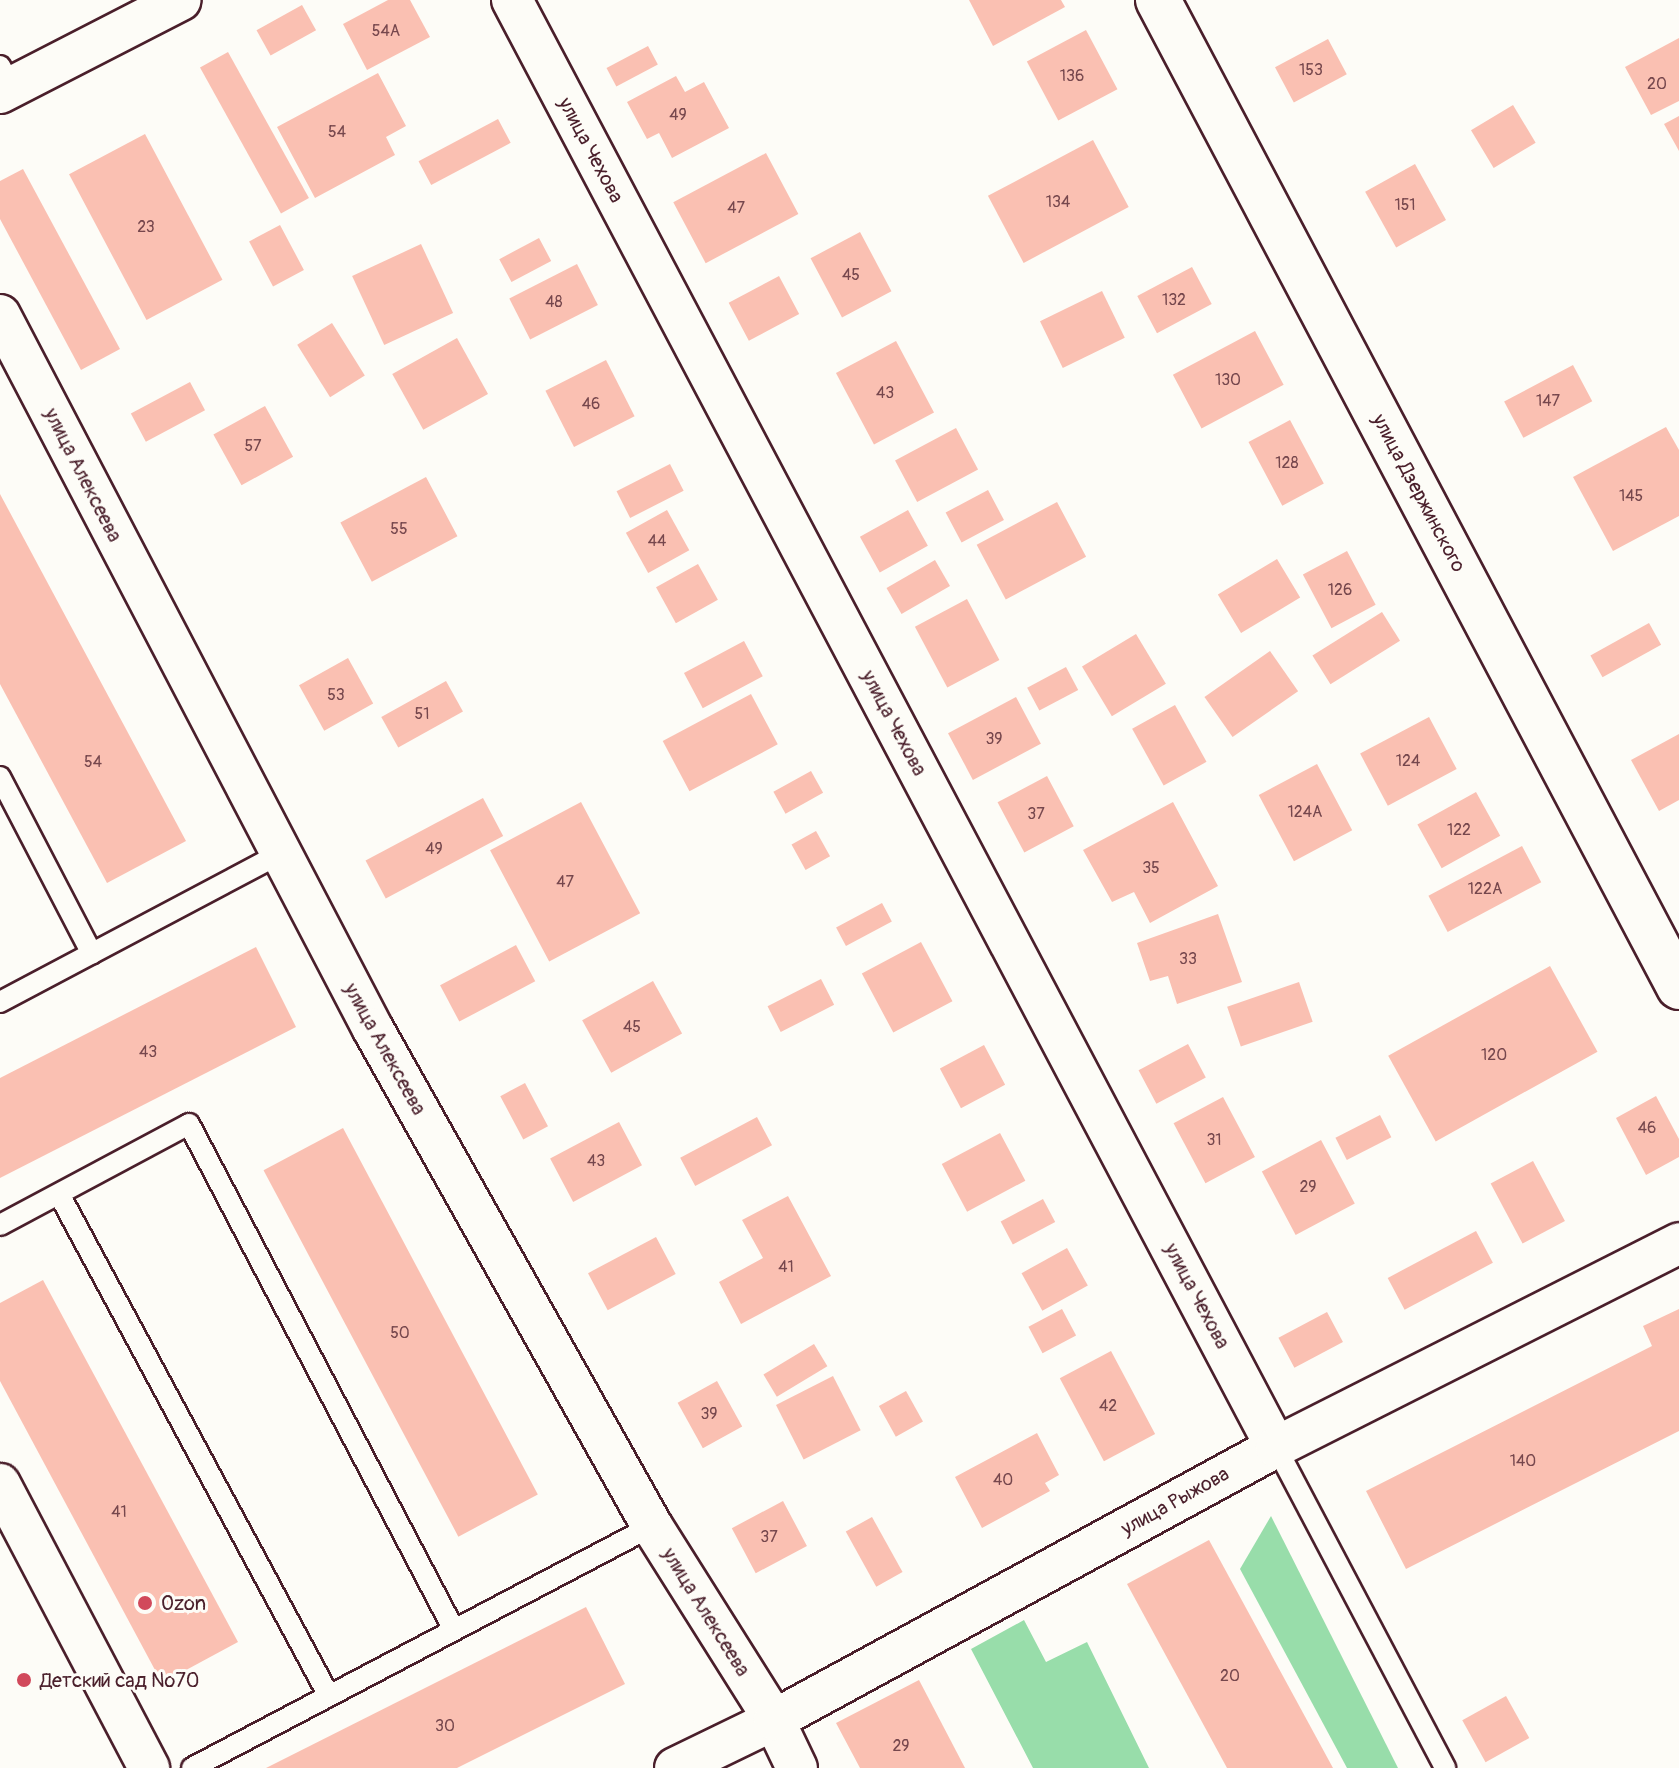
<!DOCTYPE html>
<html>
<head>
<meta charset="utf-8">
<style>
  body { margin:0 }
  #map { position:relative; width:1679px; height:1768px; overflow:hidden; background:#fdfcf7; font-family:Pangolin,sans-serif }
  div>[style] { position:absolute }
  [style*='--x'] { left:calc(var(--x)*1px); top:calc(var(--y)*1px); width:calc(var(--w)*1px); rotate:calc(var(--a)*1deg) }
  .green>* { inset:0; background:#98ddaa }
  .building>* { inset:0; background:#fac0b2; transform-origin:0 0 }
  .roads { filter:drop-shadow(2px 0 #4a1f2b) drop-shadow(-2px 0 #4a1f2b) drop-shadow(0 2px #4a1f2b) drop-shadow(0 -2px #4a1f2b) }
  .service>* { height:20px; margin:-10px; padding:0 10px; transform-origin:10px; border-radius:10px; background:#fdfcf7 }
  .minor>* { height:40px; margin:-20px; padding:0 20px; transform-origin:20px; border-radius:20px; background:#fdfcf7 }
  .tertiary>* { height:44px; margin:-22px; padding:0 22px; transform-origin:22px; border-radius:22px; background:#fdfcf7 }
  .dots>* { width:22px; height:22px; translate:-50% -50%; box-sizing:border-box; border:4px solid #fdfcf7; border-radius:50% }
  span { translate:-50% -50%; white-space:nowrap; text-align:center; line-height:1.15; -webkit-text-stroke:6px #fdfcf7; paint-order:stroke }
  .number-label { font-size:16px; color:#76474d }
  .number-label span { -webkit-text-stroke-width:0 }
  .street-label { font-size:20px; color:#4a1f2b }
  .poi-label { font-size:20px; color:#4a1f2b }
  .left { translate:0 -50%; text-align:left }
</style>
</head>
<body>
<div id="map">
  <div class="green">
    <div style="clip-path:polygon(1271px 1516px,1398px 1768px,1347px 1768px,1240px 1569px)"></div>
    <div style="clip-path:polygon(1024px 1620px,1046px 1662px,1087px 1642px,1149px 1768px,1033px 1768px,971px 1649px)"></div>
  </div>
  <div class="building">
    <div style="clip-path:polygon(388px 0,410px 0,430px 37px,367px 70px,343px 24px)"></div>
    <div style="clip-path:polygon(969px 0,1061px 0,1065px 7px,993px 46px)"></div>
    <div style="left:302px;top:5px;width:29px;height:52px;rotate:61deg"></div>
    <div style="left:1086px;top:30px;width:67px;height:67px;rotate:62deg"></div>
    <div style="clip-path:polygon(1679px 38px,1679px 101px,1651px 115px,1625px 67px)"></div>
    <div style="left:1328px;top:39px;width:40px;height:60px;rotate:62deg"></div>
    <div style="left:648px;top:46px;width:21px;height:47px;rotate:62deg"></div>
    <div style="left:228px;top:52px;width:167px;height:32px;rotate:61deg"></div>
    <div style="clip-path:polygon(378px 73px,406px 126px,386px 137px,395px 155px,315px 198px,277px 127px)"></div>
    <div style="clip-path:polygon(676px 76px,685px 92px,704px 82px,729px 128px,672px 158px,659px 133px,647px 139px,627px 102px)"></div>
    <div style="left:1513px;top:105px;width:44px;height:49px;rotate:59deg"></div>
    <div style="clip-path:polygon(1679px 116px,1679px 151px,1664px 124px)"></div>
    <div style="left:498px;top:119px;width:27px;height:90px;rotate:62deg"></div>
    <div style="left:145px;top:134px;width:165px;height:86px;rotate:62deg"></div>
    <div style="left:1093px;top:140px;width:76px;height:119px;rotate:62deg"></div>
    <div style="left:766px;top:153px;width:69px;height:105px;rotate:62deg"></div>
    <div style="left:1415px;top:164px;width:64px;height:57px;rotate:61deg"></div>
    <div style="clip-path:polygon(23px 169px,120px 349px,81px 370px,0 219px,0 181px)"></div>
    <div style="left:280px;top:225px;width:51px;height:35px;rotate:62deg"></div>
    <div style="left:860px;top:232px;width:67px;height:56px;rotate:62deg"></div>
    <div style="left:539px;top:238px;width:26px;height:45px;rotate:62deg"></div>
    <div style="left:421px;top:244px;width:76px;height:76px;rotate:65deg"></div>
    <div style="left:577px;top:264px;width:46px;height:76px;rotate:63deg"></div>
    <div style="left:1192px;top:267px;width:42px;height:62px;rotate:62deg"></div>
    <div style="left:779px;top:276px;width:43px;height:57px;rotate:62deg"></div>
    <div style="left:1102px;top:291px;width:52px;height:69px;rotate:64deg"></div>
    <div style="left:332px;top:323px;width:62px;height:41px;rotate:58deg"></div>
    <div style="left:1255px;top:331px;width:61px;height:93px;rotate:62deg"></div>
    <div style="left:457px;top:338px;width:64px;height:74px;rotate:61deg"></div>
    <div style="left:896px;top:341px;width:81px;height:68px;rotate:62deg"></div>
    <div style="left:606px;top:360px;width:63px;height:68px;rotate:63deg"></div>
    <div style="left:1573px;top:365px;width:41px;height:78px;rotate:62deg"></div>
    <div style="left:190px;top:382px;width:32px;height:67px;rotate:62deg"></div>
    <div style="left:265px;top:406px;width:58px;height:59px;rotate:61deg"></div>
    <div style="left:1290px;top:420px;width:72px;height:47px;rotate:62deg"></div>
    <div style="clip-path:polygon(1666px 427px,1679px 450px,1679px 516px,1613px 551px,1573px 477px)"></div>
    <div style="left:956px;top:428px;width:47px;height:69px;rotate:62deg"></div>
    <div style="left:670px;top:464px;width:30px;height:60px;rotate:63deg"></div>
    <div style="left:426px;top:477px;width:67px;height:97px;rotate:62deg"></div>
    <div style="left:988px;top:490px;width:34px;height:48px;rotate:62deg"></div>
    <div style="clip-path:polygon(0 494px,186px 841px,107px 883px,0 684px)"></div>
    <div style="left:1057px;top:502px;width:62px;height:91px;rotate:62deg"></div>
    <div style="left:667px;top:510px;width:46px;height:47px;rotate:61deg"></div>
    <div style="left:908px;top:510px;width:41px;height:55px;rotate:61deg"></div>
    <div style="left:1347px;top:551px;width:61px;height:50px;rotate:62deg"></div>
    <div style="left:1277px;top:559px;width:45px;height:69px;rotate:59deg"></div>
    <div style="left:935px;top:560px;width:30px;height:56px;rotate:60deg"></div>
    <div style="left:698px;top:564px;width:41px;height:48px;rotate:61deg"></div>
    <div style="left:967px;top:599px;width:69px;height:59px;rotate:62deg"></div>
    <div style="left:1382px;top:612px;width:34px;height:82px;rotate:58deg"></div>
    <div style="left:1649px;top:623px;width:25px;height:67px;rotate:61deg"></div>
    <div style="left:1136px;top:634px;width:58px;height:63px;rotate:59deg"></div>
    <div style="left:744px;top:641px;width:40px;height:68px;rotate:62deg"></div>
    <div style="left:1270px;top:651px;width:49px;height:80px;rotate:55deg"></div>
    <div style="left:348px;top:658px;width:52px;height:56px;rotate:61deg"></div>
    <div style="left:1066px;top:667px;width:26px;height:44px;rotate:62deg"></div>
    <div style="left:446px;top:681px;width:35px;height:74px;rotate:61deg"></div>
    <div style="left:751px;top:694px;width:57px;height:100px;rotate:62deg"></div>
    <div style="left:1016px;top:697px;width:53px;height:77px;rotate:62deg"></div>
    <div style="left:1175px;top:705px;width:65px;height:49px;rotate:61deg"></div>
    <div style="left:1429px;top:717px;width:59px;height:78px;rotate:62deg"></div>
    <div style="clip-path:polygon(1679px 734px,1679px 800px,1659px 811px,1631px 760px)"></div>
    <div style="left:1317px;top:764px;width:75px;height:66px;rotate:62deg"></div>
    <div style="left:811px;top:771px;width:25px;height:43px;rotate:61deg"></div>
    <div style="left:1047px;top:776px;width:57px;height:56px;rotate:62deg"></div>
    <div style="left:1476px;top:792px;width:50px;height:67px;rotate:61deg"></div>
    <div style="left:483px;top:798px;width:43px;height:133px;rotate:62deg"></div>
    <div style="left:581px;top:802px;width:126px;height:103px;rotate:62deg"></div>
    <div style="clip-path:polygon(1173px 802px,1218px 886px,1150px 923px,1134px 892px,1112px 902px,1083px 850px)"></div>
    <div style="left:816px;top:831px;width:29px;height:28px;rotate:61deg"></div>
    <div style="left:1522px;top:846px;width:41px;height:106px;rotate:62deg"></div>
    <div style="left:882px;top:903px;width:21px;height:52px;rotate:62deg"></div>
    <div style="clip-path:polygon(1218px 914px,1242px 982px,1177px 1004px,1168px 976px,1150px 981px,1137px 943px)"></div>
    <div style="left:921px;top:942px;width:67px;height:67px;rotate:62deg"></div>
    <div style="left:516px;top:945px;width:41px;height:86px;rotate:62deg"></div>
    <div style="clip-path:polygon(256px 947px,296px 1027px,0 1178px,0 1078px)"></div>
    <div style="left:1550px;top:966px;width:98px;height:185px;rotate:61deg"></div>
    <div style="left:821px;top:979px;width:29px;height:60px;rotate:63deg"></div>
    <div style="left:653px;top:981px;width:60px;height:81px;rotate:61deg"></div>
    <div style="left:1299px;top:982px;width:42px;height:76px;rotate:71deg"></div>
    <div style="left:1188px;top:1044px;width:38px;height:56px;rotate:62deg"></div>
    <div style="left:984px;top:1045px;width:45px;height:50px;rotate:62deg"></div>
    <div style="left:525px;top:1083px;width:49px;height:28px;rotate:62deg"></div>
    <div style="clip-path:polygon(1656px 1096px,1679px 1139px,1679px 1157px,1646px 1175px,1616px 1118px)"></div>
    <div style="left:1223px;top:1097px;width:68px;height:56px;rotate:62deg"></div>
    <div style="left:1380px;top:1115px;width:25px;height:50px;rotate:63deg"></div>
    <div style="left:757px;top:1117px;width:32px;height:87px;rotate:62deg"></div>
    <div style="left:619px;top:1122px;width:49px;height:78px;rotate:62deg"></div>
    <div style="left:343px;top:1128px;width:415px;height:90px;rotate:62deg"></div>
    <div style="left:1000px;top:1133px;width:54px;height:66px;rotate:62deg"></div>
    <div style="left:1321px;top:1140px;width:72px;height:67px;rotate:62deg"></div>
    <div style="left:1533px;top:1161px;width:68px;height:48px;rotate:62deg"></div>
    <div style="clip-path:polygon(788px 1196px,831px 1276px,741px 1324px,719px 1282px,763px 1258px,742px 1220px)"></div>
    <div style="left:1043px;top:1199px;width:26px;height:48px;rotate:62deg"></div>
    <div style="left:1476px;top:1231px;width:36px;height:100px;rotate:62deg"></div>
    <div style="left:656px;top:1237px;width:42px;height:77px;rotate:62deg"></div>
    <div style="left:1067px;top:1248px;width:43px;height:52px;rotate:61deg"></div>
    <div style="clip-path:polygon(43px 1280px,238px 1642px,162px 1683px,0 1381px,0 1303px)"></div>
    <div style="left:1062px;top:1309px;width:30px;height:38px;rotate:62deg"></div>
    <div style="clip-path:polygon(1679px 1309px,1679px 1431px,1406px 1569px,1366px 1491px,1652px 1346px,1643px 1326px)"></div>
    <div style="left:1327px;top:1312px;width:34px;height:55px;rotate:62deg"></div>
    <div style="left:814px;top:1344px;width:26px;height:59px;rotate:59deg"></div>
    <div style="left:1111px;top:1351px;width:94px;height:58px;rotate:62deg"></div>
    <div style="left:833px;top:1376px;width:61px;height:64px;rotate:63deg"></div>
    <div style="left:717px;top:1381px;width:52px;height:45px;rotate:61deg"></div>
    <div style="left:906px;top:1391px;width:35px;height:31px;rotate:61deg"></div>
    <div style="clip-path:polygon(1037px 1433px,1059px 1475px,1045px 1483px,1050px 1491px,982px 1528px,955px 1477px)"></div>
    <div style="left:783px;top:1501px;width:51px;height:58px;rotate:62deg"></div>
    <div style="left:872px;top:1517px;width:63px;height:30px;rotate:61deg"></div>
    <div style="clip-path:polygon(1209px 1540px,1333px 1768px,1227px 1768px,1127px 1584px)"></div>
    <div style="clip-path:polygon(586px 1607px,625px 1684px,457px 1768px,266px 1768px)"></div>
    <div style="clip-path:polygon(919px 1680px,965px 1768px,860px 1768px,836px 1723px)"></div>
    <div style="left:1506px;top:1696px;width:48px;height:50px;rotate:61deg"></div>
  </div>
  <div class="roads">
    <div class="service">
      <div style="--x:0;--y:66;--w:24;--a:62"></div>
      <div style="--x:0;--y:777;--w:199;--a:62.5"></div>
      <div style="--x:0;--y:1002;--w:317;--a:-27.9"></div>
      <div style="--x:59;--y:1194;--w:570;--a:61.73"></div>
      <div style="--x:0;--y:1225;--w:214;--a:-28.1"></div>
      <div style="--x:189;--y:1124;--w:571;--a:62.36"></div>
      <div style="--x:1276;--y:1447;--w:363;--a:62.2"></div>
      <div style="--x:192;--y:1768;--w:520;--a:-27.75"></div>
    </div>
    <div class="minor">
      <div style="--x:512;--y:0;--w:1636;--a:62.17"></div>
      <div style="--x:0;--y:93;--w:203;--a:-27.2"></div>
      <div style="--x:0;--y:315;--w:806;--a:62.42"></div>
      <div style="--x:373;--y:1029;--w:570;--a:60.69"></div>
      <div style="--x:652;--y:1526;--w:229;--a:57.8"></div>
      <div style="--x:774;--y:1720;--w:53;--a:64.4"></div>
      <div style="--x:0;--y:1484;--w:321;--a:62.3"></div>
      <div style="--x:675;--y:1768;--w:110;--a:-25.9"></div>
      <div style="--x:774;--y:1720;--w:571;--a:-28.54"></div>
      <div style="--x:1276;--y:1447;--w:452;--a:-26.8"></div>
    </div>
    <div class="tertiary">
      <div style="--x:1158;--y:0;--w:1116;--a:62.17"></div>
    </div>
  </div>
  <div class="dots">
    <div style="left:145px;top:1603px;background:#d1495b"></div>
    <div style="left:24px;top:1680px;background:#d1495b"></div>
  </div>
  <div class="number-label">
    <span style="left:386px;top:31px">54А</span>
    <span style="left:1311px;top:70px">153</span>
    <span style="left:1072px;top:76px">136</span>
    <span style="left:1657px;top:84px">20</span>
    <span style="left:678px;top:115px">49</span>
    <span style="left:337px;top:132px">54</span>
    <span style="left:1058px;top:202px">134</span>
    <span style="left:1405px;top:205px">151</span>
    <span style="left:736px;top:208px">47</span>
    <span style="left:146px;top:227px">23</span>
    <span style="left:851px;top:275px">45</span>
    <span style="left:1174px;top:300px">132</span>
    <span style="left:554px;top:302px">48</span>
    <span style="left:1228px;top:380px">130</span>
    <span style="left:885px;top:393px">43</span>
    <span style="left:1548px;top:401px">147</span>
    <span style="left:591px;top:404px">46</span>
    <span style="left:253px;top:446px">57</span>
    <span style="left:1287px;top:463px">128</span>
    <span style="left:1631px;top:496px">145</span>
    <span style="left:399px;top:529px">55</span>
    <span style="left:657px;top:541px">44</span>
    <span style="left:1340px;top:590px">126</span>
    <span style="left:336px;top:695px">53</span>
    <span style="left:422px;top:714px">51</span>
    <span style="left:994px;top:739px">39</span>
    <span style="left:1408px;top:761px">124</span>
    <span style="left:93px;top:762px">54</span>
    <span style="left:1305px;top:812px">124А</span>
    <span style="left:1036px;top:814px">37</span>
    <span style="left:1459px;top:830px">122</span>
    <span style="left:434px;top:849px">49</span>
    <span style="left:1151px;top:868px">35</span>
    <span style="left:565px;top:882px">47</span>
    <span style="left:1485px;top:889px">122А</span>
    <span style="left:1188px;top:959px">33</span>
    <span style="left:632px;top:1027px">45</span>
    <span style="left:148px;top:1052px">43</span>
    <span style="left:1494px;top:1055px">120</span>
    <span style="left:1647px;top:1128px">46</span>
    <span style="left:1214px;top:1140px">31</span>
    <span style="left:596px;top:1161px">43</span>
    <span style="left:1308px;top:1187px">29</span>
    <span style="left:786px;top:1267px">41</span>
    <span style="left:400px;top:1333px">50</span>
    <span style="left:1108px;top:1406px">42</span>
    <span style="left:709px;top:1414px">39</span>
    <span style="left:1523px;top:1461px">140</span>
    <span style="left:1003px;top:1480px">40</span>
    <span style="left:119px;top:1512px">41</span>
    <span style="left:769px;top:1537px">37</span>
    <span style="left:1230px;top:1676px">20</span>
    <span style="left:445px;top:1726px">30</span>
    <span style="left:901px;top:1746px">29</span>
  </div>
  <div class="street-label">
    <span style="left:591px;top:150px;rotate:62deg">улица Чехова</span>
    <span style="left:83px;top:475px;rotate:63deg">улица Алексеева</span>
    <span style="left:1419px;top:493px;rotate:62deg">улица Дзержинского</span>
    <span style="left:894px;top:723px;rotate:62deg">улица Чехова</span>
    <span style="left:385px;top:1049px;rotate:61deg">улица Алексеева</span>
    <span style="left:1197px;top:1296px;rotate:62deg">улица Чехова</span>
    <span style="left:1175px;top:1501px;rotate:-29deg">улица Рыжова</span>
    <span style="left:706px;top:1612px;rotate:58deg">улица Алексеева</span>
  </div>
  <div class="poi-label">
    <span class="left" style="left:161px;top:1603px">Ozon</span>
    <span class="left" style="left:40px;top:1680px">Детский сад №70</span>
  </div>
</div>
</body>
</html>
